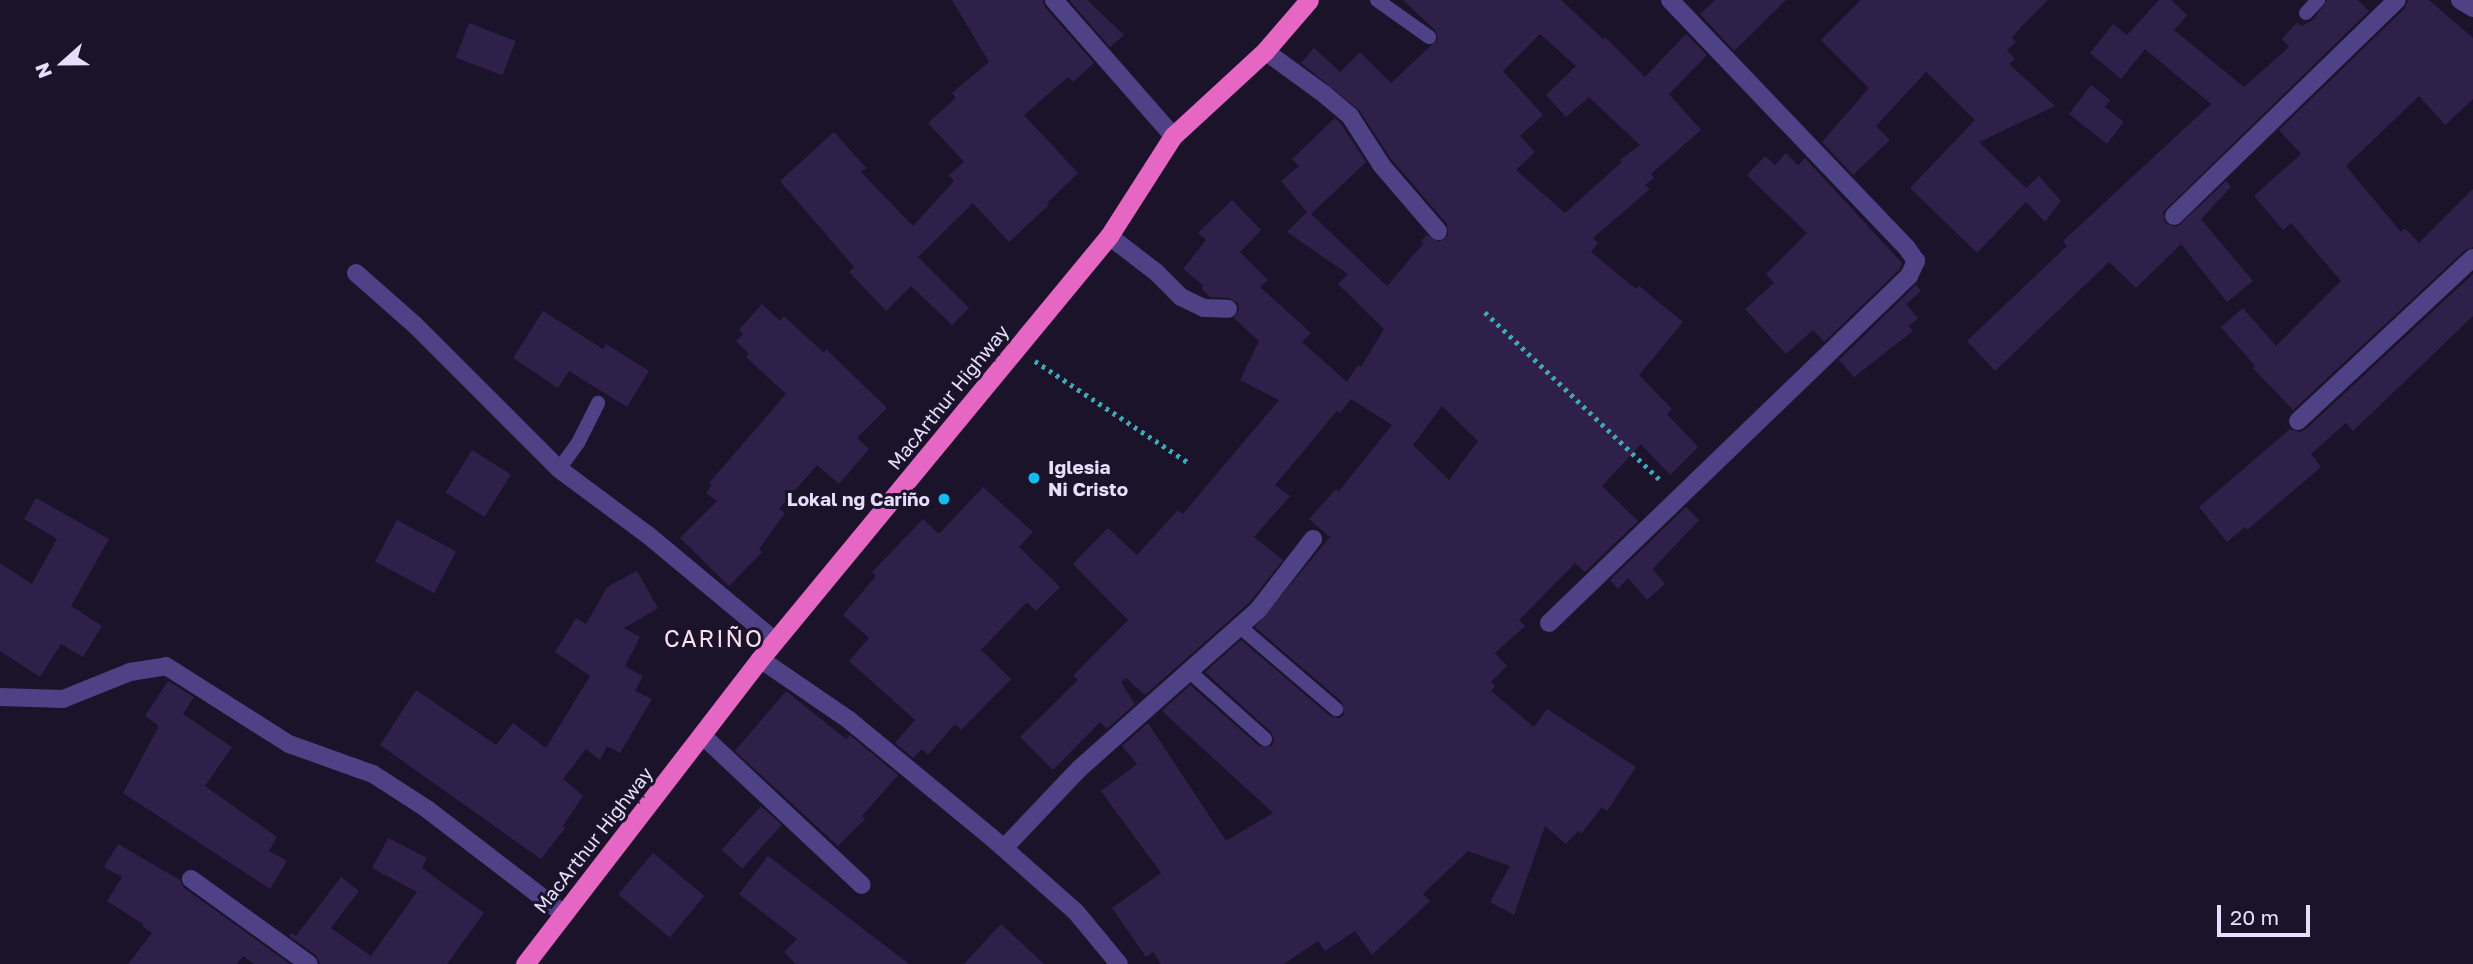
<!DOCTYPE html>
<html>
<head>
<meta charset="utf-8">
<style>
  body { margin:0 }
  #map { position:relative; width:2473px; height:964px; overflow:hidden; background:#1a132a; font-family:"Golos Text",sans-serif }
  div>[style] { position:absolute }
  [style*='--x'] { left:calc(var(--x)*1px); top:calc(var(--y)*1px); width:calc(var(--w)*1px); rotate:calc(var(--a)*1deg) }
  .building>* { inset:0; background:#2f204a; transform-origin:0 0 }
  .path>* { height:4.5px; margin-top:-2.25px; transform-origin:0; background:repeating-linear-gradient(90deg,#39aab6 0 3.5px,transparent 0 8.5px) }
  .service>* { height:14px; margin:-7px; padding:0 7px; transform-origin:7px; border-radius:7px; background:#4e4186 }
  .minor>* { height:18px; margin:-9px; padding:0 9px; transform-origin:9px; border-radius:9px; background:#4e4186 }
  .trunk>* { height:19px; margin:-9.5px; padding:0 9.5px; transform-origin:9.5px; border-radius:9.5px; background:#e666c4 }
  .dots>* { width:19px; height:19px; translate:-50% -50%; box-sizing:border-box; border:4px solid #1a132a; border-radius:50% }
  span { translate:-50% -50%; white-space:nowrap; text-align:center; line-height:1.15; -webkit-text-stroke:6px #1a132a; paint-order:stroke }
  .street-label { font-size:19px; color:#e6defd }
  .poi-label { font-size:19px; color:#e6defd; font-weight:700 }
  .left { translate:0 -50%; text-align:left }
  .right { translate:-100% -50%; text-align:right }
  .quarter-label { font-size:23px; color:#fde0ee; letter-spacing:2px }
  .north { position:absolute; left:28px; top:28px; width:70px; height:70px; -webkit-text-stroke:5px #1a132a; paint-order:stroke; rotate:249deg; font-size:19px; font-weight:700; line-height:28px; text-align:center; color:#e6defd }
  .north::after { content:''; display:block; margin:auto; width:24px; height:32px; background:#e6defd; clip-path:polygon(50% 0,100% 100%,50% 72%,0 100%) }
  .scale { position:absolute; left:2217px; top:905px; width:93px; height:32px; box-sizing:border-box; border:4px solid #e6defd; border-top:0; padding-left:9px; font-size:21px; line-height:24px; white-space:nowrap; color:#e6defd; -webkit-text-stroke:5px #1a132a; paint-order:stroke }
</style>
</head>
<body>
<div id="map">
  <div class="building">
    <div style="clip-path:polygon(952px 0,1043px 0,1045px 7px,1094px 63px,1073px 82px,1068px 77px,1024px 115px,1078px 173px,1047px 203px,1049px 205px,1009px 242px,973px 203px,918px 257px,969px 308px,952px 325px,911px 286px,886px 311px,849px 272px,854px 267px,780px 181px,834px 132px,866px 168px,861px 172px,913px 226px,954px 181px,949px 175px,964px 162px,928px 123px,956px 98px,952px 93px,989px 62px)"></div>
    <div style="clip-path:polygon(1069px 0,1087px 0,1124px 35px,1110px 47px)"></div>
    <div style="clip-path:polygon(evenodd,1403px 0,1561px 0,1603px 39px,1605px 37px,1645px 77px,1686px 34px,1707px 55px,1669px 94px,1701px 130px,1651px 174px,1654px 178px,1645px 185px,1650px 189px,1593px 238px,1598px 243px,1591px 252px,1636px 289px,1639px 286px,1683px 322px,1639px 375px,1672px 409px,1667px 414px,1698px 447px,1670px 475px,1641px 444px,1602px 486px,1638px 521px,1585px 572px,1575px 563px,1519px 620px,1525px 626px,1495px 653px,1507px 666px,1491px 682px,1495px 686px,1491px 691px,1534px 727px,1547px 709px,1636px 767px,1607px 811px,1602px 807px,1581px 834px,1578px 831px,1566px 844px,1545px 826px,1514px 915px,1490px 902px,1510px 866px,1468px 851px,1423px 894px,1430px 901px,1372px 955px,1355px 931px,1325px 951px,1318px 941px,1284px 964px,1161px 964px,1153px 952px,1146px 957px,1112px 908px,1161px 873px,1101px 791px,1137px 764px,1122px 746px,1148px 723px,1226px 841px,1273px 813px,1162px 711px,1190px 685px,1259px 746px,1272px 746px,1274px 740px,1271px 732px,1205px 672px,1241px 640px,1330px 716px,1339px 718px,1344px 715px,1342px 702px,1255px 627px,1330px 537px,1309px 519px,1336px 489px,1339px 491px,1392px 425px,1351px 399px,1340px 413px,1337px 411px,1275px 485px,1290px 496px,1254px 537px,1283px 560px,1250px 602px,1145px 695px,1126px 678px,1121px 682px,1135px 704px,1107px 729px,1100px 722px,1053px 770px,1020px 737px,1078px 680px,1073px 676px,1128px 620px,1073px 564px,1108px 528px,1137px 555px,1178px 510px,1183px 514px,1279px 400px,1240px 380px,1259px 341px,1234px 318px,1239px 310px,1238px 303px,1229px 298px,1210px 297px,1202px 289px,1203px 285px,1183px 269px,1206px 240px,1198px 233px,1232px 200px,1261px 230px,1240px 252px,1268px 280px,1260px 287px,1311px 333px,1302px 342px,1347px 382px,1358px 365px,1361px 367px,1384px 329px,1338px 284px,1348px 274px,1287px 232px,1307px 212px,1281px 181px,1299px 166px,1292px 159px,1335px 118px,1341px 124px,1366px 162px,1311px 214px,1387px 286px,1423px 244px,1421px 241px,1427px 235px,1439px 242px,1448px 235px,1447px 224px,1391px 159px,1359px 110px,1301px 63px,1314px 48px,1340px 72px,1360px 52px,1391px 83px,1438px 39px,1435px 30px,1403px 0,1540px 34px,1576px 66px,1546px 95px,1566px 117px,1589px 97px,1640px 145px,1620px 160px,1622px 162px,1565px 213px,1516px 170px,1535px 152px,1520px 136px,1543px 115px,1503px 71px,1540px 34px,1403px 0,1442px 406px,1478px 441px,1449px 480px,1413px 445px,1442px 406px)"></div>
    <div style="clip-path:polygon(1715px 0,1786px 0,1734px 51px,1700px 14px)"></div>
    <div style="clip-path:polygon(1861px 0,2048px 0,2021px 27px,2012px 38px,2016px 42px,2007px 50px,2015px 59px,2009px 64px,2055px 106px,1979px 142px,2026px 188px,2039px 176px,2061px 201px,2045px 222px,2026px 202px,1977px 253px,1910px 188px,1975px 120px,1926px 72px,1876px 126px,1890px 140px,1853px 175px,1822px 142px,1869px 88px,1821px 40px)"></div>
    <div style="clip-path:polygon(2159px 0,2171px 0,2187px 15px,2174px 30px,2244px 87px,2289px 47px,2282px 39px,2297px 22px,2301px 26px,2313px 20px,2327px 0,2358px 0,2369px 11px,2163px 212px,2165px 223px,2177px 227px,2226px 181px,2231px 187px,2201px 219px,2253px 281px,2227px 302px,2181px 244px,2136px 288px,2109px 262px,1995px 371px,1967px 341px,2067px 246px,2063px 241px,2211px 104px,2145px 49px,2121px 79px,2090px 53px,2113px 24px,2127px 35px)"></div>
    <div style="clip-path:polygon(2408px 0,2429px 0,2473px 38px,2473px 99px,2445px 125px,2419px 96px,2346px 166px,2401px 232px,2405px 228px,2419px 243px,2473px 189px,2473px 247px,2465px 250px,2293px 410px,2253px 368px,2255px 366px,2221px 327px,2243px 308px,2276px 346px,2341px 281px,2291px 223px,2283px 230px,2254px 196px,2301px 154px,2279px 130px,2405px 8px)"></div>
    <div style="left:469px;top:23px;width:50px;height:37px;rotate:21deg"></div>
    <div style="clip-path:polygon(2091px 85px,2110px 100px,2105px 107px,2124px 122px,2107px 144px,2069px 114px)"></div>
    <div style="clip-path:polygon(1786px 153px,1798px 165px,1805px 158px,1902px 263px,1900px 269px,1824px 342px,1813px 330px,1786px 354px,1745px 309px,1774px 283px,1766px 274px,1807px 233px,1747px 175px,1765px 156px,1775px 165px)"></div>
    <div style="clip-path:polygon(2473px 274px,2473px 316px,2353px 431px,2346px 423px,2311px 454px,2321px 467px,2247px 530px,2245px 527px,2227px 542px,2199px 507px,2290px 429px,2300px 432px,2306px 429px)"></div>
    <div style="clip-path:polygon(1916px 285px,1921px 291px,1906px 304px,1918px 318px,1909px 326px,1913px 331px,1854px 377px,1839px 360px)"></div>
    <div style="clip-path:polygon(762px 304px,780px 321px,784px 316px,824px 353px,826px 349px,887px 408px,857px 438px,869px 449px,839px 484px,817px 465px,779px 509px,785px 513px,759px 549px,762px 552px,729px 586px,680px 538px,717px 501px,706px 493px,712px 485px,709px 483px,786px 394px,746px 357px,749px 354px,736px 341px,743px 334px,739px 330px)"></div>
    <div style="clip-path:polygon(543px 311px,603px 349px,606px 344px,649px 371px,627px 407px,569px 371px,558px 388px,513px 358px)"></div>
    <div style="left:472px;top:450px;width:46px;height:50px;rotate:32deg"></div>
    <div style="clip-path:polygon(983px 487px,1033px 532px,1019px 547px,1060px 587px,1036px 611px,1027px 602px,981px 650px,1011px 679px,961px 730px,955px 724px,928px 755px,922px 749px,913px 758px,895px 743px,915px 720px,849px 661px,869px 638px,843px 615px,876px 576px,872px 572px,923px 519px,939px 534px)"></div>
    <div style="clip-path:polygon(36px 498px,109px 539px,71px 606px,102px 626px,83px 657px,61px 644px,40px 677px,0 651px,0 563px,32px 584px,57px 539px,24px 519px)"></div>
    <div style="clip-path:polygon(1686px 507px,1699px 520px,1653px 569px,1665px 584px,1647px 600px,1628px 578px,1618px 589px,1610px 580px)"></div>
    <div style="left:397px;top:520px;width:67px;height:47px;rotate:28deg"></div>
    <div style="clip-path:polygon(637px 571px,658px 608px,624px 628px,640px 637px,625px 666px,643px 676px,635px 691px,652px 699px,620px 753px,607px 746px,600px 760px,586px 749px,563px 779px,583px 796px,563px 826px,565px 828px,541px 859px,380px 745px,416px 690px,496px 745px,513px 723px,546px 748px,590px 676px,555px 652px,576px 618px,586px 624px,607px 587px)"></div>
    <div style="clip-path:polygon(168px 681px,194px 697px,183px 714px,232px 747px,205px 786px,277px 837px,269px 851px,287px 861px,270px 889px,123px 793px,159px 726px,145px 716px)"></div>
    <div style="clip-path:polygon(786px 691px,846px 739px,850px 735px,898px 775px,862px 816px,865px 819px,838px 846px,735px 751px)"></div>
    <div style="left:761px;top:806px;width:28px;height:59px;rotate:42deg"></div>
    <div style="clip-path:polygon(388px 838px,427px 858px,422px 868px,484px 913px,447px 964px,320px 964px,316px 955px,289px 936px,291px 933px,296px 936px,341px 877px,359px 891px,331px 928px,371px 956px,417px 892px,372px 868px)"></div>
    <div style="clip-path:polygon(118px 844px,180px 880px,184px 888px,290px 964px,254px 964px,243px 956px,237px 964px,128px 964px,152px 933px,142px 926px,143px 924px,107px 901px,122px 877px,104px 867px)"></div>
    <div style="left:653px;top:853px;width:67px;height:54px;rotate:40deg"></div>
    <div style="clip-path:polygon(768px 856px,909px 964px,796px 964px,784px 952px,797px 939px,739px 894px)"></div>
    <div style="clip-path:polygon(1001px 924px,1044px 964px,964px 964px)"></div>
  </div>
  <div class="path">
    <div style="--x:1485;--y:312;--w:244;--a:43.8"></div>
    <div style="--x:1035;--y:361;--w:185;--a:33.5"></div>
  </div>
  <div class="service">
    <div style="--x:1377;--y:0;--w:64;--a:35.4"></div>
    <div style="--x:2306;--y:13;--w:18;--a:-47"></div>
    <div style="--x:559;--y:469;--w:32;--a:-54"></div>
    <div style="--x:578;--y:443;--w:45;--a:-63.4"></div>
    <div style="--x:1239;--y:626;--w:128;--a:40.6"></div>
    <div style="--x:1189;--y:671;--w:102;--a:41.8"></div>
  </div>
  <div class="minor">
    <div style="--x:1054;--y:0;--w:181;--a:48.8"></div>
    <div style="--x:2460;--y:0;--w:15;--a:32"></div>
    <div style="--x:1265;--y:51;--w:73;--a:36.1"></div>
    <div style="--x:1324;--y:94;--w:34;--a:40"></div>
    <div style="--x:1350;--y:116;--w:59;--a:57.4"></div>
    <div style="--x:1382;--y:166;--w:86;--a:49.3"></div>
    <div style="--x:2174;--y:216;--w:310;--a:-44.1"></div>
    <div style="--x:1109;--y:236;--w:61;--a:37.6"></div>
    <div style="--x:1157;--y:273;--w:34;--a:45"></div>
    <div style="--x:1181;--y:297;--w:25;--a:26"></div>
    <div style="--x:1204;--y:308;--w:24;--a:2"></div>
    <div style="--x:356;--y:273;--w:79;--a:41.4"></div>
    <div style="--x:415;--y:325;--w:204;--a:45"></div>
    <div style="--x:559;--y:469;--w:111;--a:36.6"></div>
    <div style="--x:648;--y:535;--w:165;--a:39.8"></div>
    <div style="--x:2298;--y:421;--w:239;--a:-43"></div>
    <div style="--x:1549;--y:623;--w:500;--a:-43.95"></div>
    <div style="--x:1909;--y:276;--w:17;--a:-65"></div>
    <div style="--x:1916;--y:261;--w:16;--a:-125"></div>
    <div style="--x:1907;--y:248;--w:343;--a:-133.7"></div>
    <div style="--x:760;--y:659;--w:108;--a:34.4"></div>
    <div style="--x:849;--y:720;--w:184;--a:39.5"></div>
    <div style="--x:991;--y:837;--w:113;--a:41.4"></div>
    <div style="--x:1076;--y:912;--w:67;--a:50.4"></div>
    <div style="--x:0;--y:697;--w:63;--a:1.8"></div>
    <div style="--x:63;--y:699;--w:72;--a:-21.9"></div>
    <div style="--x:130;--y:672;--w:36;--a:-9"></div>
    <div style="--x:166;--y:666;--w:146;--a:32.4"></div>
    <div style="--x:289;--y:744;--w:89;--a:19.7"></div>
    <div style="--x:373;--y:774;--w:64;--a:32.9"></div>
    <div style="--x:427;--y:809;--w:173;--a:37.5"></div>
    <div style="--x:702;--y:735;--w:219;--a:43.2"></div>
    <div style="--x:1004;--y:848;--w:109;--a:-46.5"></div>
    <div style="--x:1079;--y:769;--w:239;--a:-41.6"></div>
    <div style="--x:1258;--y:610;--w:90;--a:-52.2"></div>
    <div style="--x:191;--y:879;--w:145;--a:35.8"></div>
  </div>
  <div class="trunk">
    <div style="--x:525;--y:964;--w:385;--a:-52.4"></div>
    <div style="--x:760;--y:659;--w:548;--a:-50.48"></div>
    <div style="--x:1109;--y:236;--w:119;--a:-57.4"></div>
    <div style="--x:1173;--y:136;--w:125;--a:-42.7"></div>
    <div style="--x:1265;--y:51;--w:67;--a:-49.2"></div>
  </div>
  <div class="dots">
    <div style="left:1034px;top:478px;background:#16b9f0"></div>
    <div style="left:944px;top:499px;background:#16b9f0"></div>
  </div>
  <div class="street-label">
    <span style="left:948px;top:397px;rotate:-51deg">MacArthur Highway</span>
    <span style="left:593px;top:840px;rotate:-52deg">MacArthur Highway</span>
  </div>
  <div class="poi-label">
    <span class="left" style="left:1048px;top:478px">Iglesia<br>Ni Cristo</span>
    <span class="right" style="left:930px;top:499px">Lokal ng Cariño</span>
  </div>
  <div class="quarter-label">
    <span style="left:714px;top:638px">CARIÑO</span>
  </div>
  <div class="north">N</div>
  <div class="scale">20 m</div>
</div>
</body>
</html>
